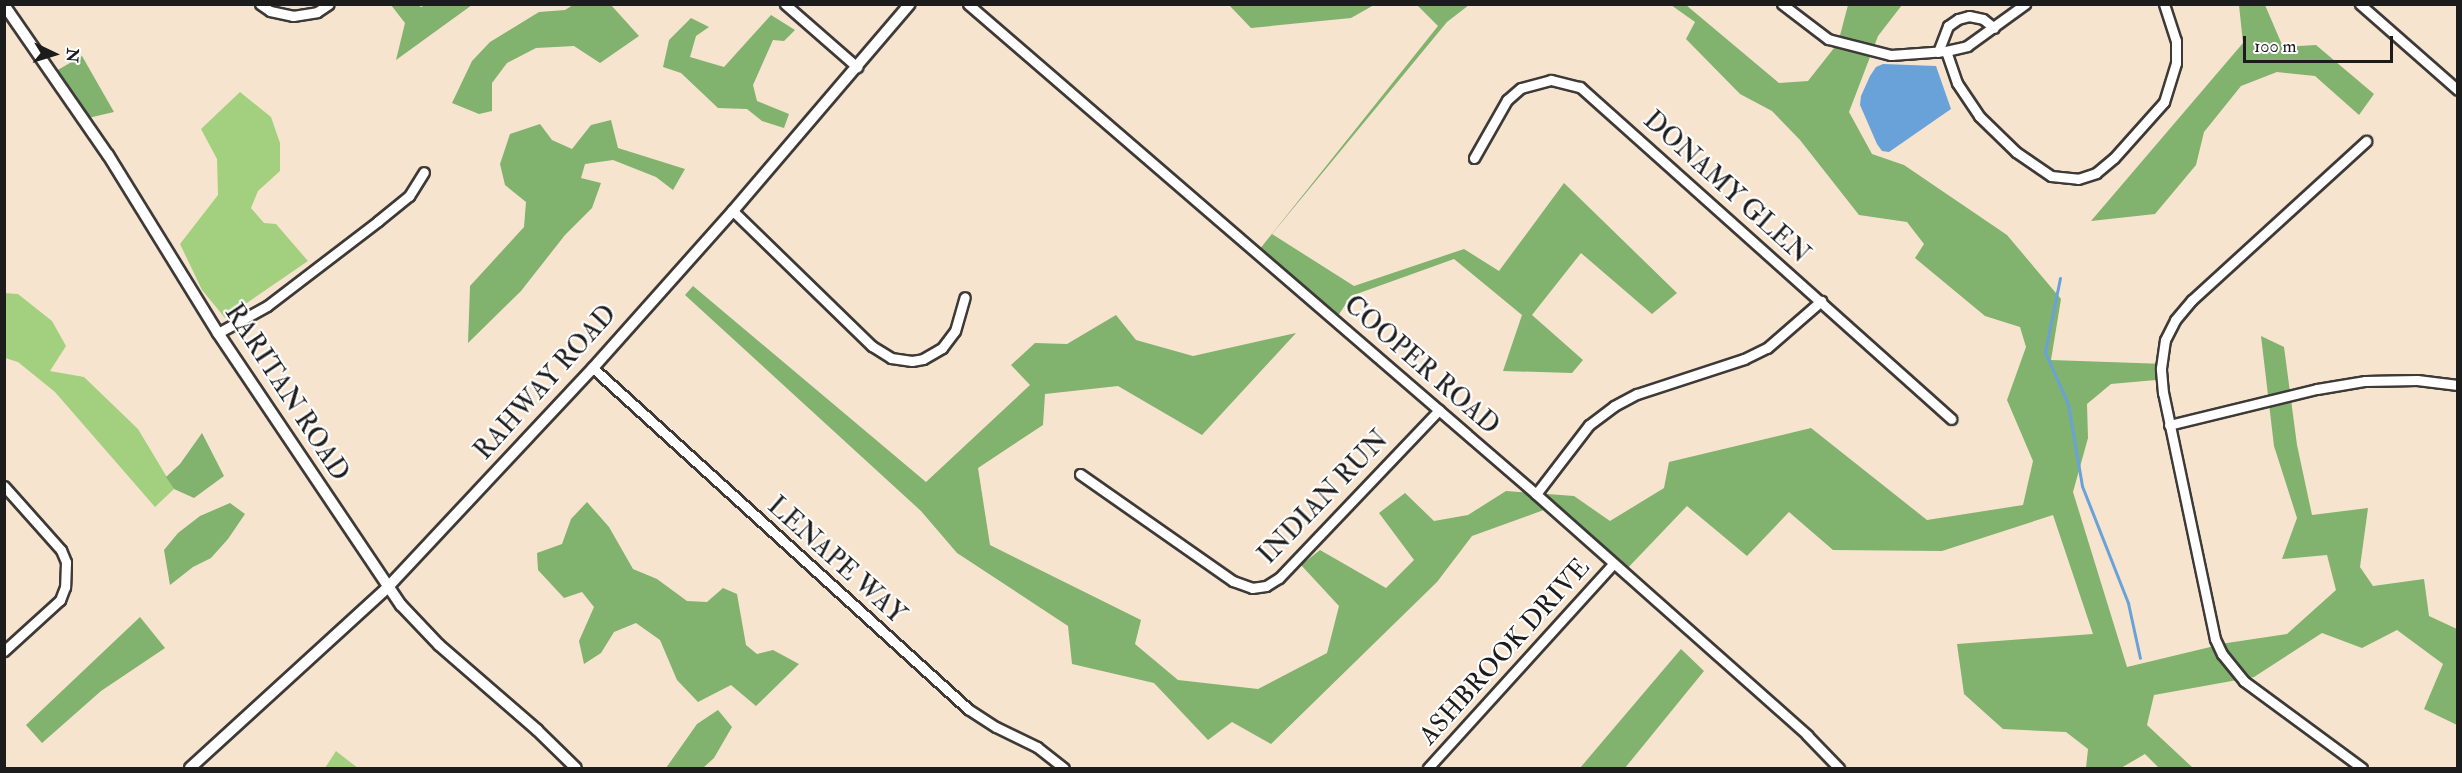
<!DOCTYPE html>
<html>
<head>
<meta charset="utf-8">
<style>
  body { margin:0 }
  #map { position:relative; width:2462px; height:773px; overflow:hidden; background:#f7e4cf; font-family:"IM FELL Double Pica",serif }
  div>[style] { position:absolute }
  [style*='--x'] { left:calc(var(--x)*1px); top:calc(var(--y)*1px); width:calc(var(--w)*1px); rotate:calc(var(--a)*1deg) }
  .green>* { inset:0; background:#a2d07f }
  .forest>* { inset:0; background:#81b26e }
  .water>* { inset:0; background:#68a2d8 }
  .stream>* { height:3px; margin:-1.5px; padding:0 1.5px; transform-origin:1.5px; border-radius:1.5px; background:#68a2d8 }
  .roads { filter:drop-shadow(2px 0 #3d3a37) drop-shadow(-2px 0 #3d3a37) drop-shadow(0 2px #3d3a37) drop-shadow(0 -2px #3d3a37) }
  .minor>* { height:9px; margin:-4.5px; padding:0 4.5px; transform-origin:4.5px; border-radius:4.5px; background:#fff }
  .tertiary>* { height:10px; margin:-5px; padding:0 5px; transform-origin:5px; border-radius:5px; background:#fff }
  span { translate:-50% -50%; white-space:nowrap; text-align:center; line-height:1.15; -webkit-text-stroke:4.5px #fff; paint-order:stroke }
  .street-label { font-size:26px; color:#1c1c1c }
  .frame { position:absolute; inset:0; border:6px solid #1c1c1c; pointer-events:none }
  .north { position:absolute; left:24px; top:24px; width:60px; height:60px; -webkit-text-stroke:4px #fff; paint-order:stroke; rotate:94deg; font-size:16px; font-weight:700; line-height:24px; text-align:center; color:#1c1c1c }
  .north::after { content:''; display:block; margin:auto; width:21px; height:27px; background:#1c1c1c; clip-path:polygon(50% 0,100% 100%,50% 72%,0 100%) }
  .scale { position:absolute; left:2243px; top:36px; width:150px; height:27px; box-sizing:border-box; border:3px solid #1c1c1c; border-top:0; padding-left:8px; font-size:18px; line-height:21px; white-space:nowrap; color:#1c1c1c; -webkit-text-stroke:4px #fff; paint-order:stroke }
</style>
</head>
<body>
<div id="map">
  <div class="green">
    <div style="clip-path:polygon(240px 92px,271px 117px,280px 143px,280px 171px,258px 191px,251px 208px,264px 223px,276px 224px,308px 261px,225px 318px,202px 290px,180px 244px,218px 195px,217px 159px,201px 129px)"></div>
    <div style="clip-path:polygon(4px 293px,18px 294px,52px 321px,66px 346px,50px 371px,84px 377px,138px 429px,174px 489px,155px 507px,55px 392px,18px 362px,5px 358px)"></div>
    <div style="clip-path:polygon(336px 751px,350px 762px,358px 768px,325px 768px)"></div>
  </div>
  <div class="forest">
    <div style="clip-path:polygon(391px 5px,418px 5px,421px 7px,426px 5px,472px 5px,396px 60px,405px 23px)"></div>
    <div style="clip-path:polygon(573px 5px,611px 5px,639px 36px,600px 63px,574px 46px,536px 48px,507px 63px,492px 83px,492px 111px,479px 114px,452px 103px,472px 61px,490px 42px,539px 12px,565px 10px)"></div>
    <div style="clip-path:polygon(1229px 5px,1374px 5px,1351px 18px,1251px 28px)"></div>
    <div style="clip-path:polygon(1417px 5px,1469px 5px,1447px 22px,1272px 234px,1354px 286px,1464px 249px,1499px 271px,1564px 183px,1677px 293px,1652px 314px,1581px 253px,1532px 315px,1583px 360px,1572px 373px,1503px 371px,1522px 315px,1454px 259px,1351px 296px,1334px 322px,1255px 255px,1438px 26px)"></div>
    <div style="clip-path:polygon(1671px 5px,1686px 5px,1779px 83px,1808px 81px,1838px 43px,1848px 5px,1902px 5px,1878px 36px,1849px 112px,1872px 154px,1904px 165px,2007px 235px,2061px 299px,2051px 360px,2165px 364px,2167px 379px,2111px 384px,2087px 404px,2088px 438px,2073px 492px,2127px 667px,2227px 643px,2287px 634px,2336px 590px,2327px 555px,2282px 559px,2297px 518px,2274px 446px,2261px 336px,2284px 347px,2297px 445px,2312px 515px,2368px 508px,2360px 567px,2373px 586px,2424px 579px,2429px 616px,2457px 629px,2457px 725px,2424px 709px,2443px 664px,2397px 630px,2362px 648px,2322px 633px,2254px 677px,2154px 695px,2147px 725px,2193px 768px,2159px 768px,2145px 754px,2121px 768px,2086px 768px,2088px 749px,2066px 732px,2003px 729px,1964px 694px,1957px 644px,2093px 634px,2053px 515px,1942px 551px,1833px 550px,1789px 512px,1747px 556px,1687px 506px,1623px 573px,1552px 507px,1472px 536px,1437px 582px,1271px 744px,1232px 722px,1208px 740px,1154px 683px,1072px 664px,1068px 626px,957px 553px,921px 511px,685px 295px,693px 286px,926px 482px,1030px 385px,1011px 365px,1035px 343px,1067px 344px,1116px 315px,1136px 340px,1193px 356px,1296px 333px,1202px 435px,1118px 386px,1045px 394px,1043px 425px,978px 468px,990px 545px,1141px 620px,1135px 644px,1178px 680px,1258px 689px,1327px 653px,1339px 606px,1301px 565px,1320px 550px,1386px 588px,1414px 560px,1379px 513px,1405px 493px,1434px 521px,1468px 515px,1506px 491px,1574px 496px,1610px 521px,1664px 488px,1669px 462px,1811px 428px,1927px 520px,2023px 505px,2033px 461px,2007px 400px,2026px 347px,2020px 327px,1985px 316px,1915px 258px,1924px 244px,1907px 222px,1859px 215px,1800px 140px,1772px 111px,1740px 94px,1686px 39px,1695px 22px)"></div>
    <div style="clip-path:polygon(2239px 5px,2265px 5px,2283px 47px,2316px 45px,2374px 94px,2359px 115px,2315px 76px,2277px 72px,2241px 86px,2204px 132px,2196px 165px,2155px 214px,2091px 221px,2243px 43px)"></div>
    <div style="clip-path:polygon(771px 15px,795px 30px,784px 41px,773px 40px,753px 85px,757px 101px,789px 114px,784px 128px,762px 121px,747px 109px,718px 108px,681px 73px,663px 67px,669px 40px,691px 18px,709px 27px,696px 36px,690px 57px,724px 67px)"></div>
    <div style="clip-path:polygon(82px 56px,114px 112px,88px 118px,56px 71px)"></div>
    <div style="clip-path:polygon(611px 120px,618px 148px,685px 169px,673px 190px,656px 177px,613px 160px,585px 164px,581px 178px,601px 183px,592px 208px,565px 235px,521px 291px,468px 343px,470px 286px,524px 227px,526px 202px,505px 185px,500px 164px,510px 134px,540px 124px,552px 140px,572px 149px,591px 125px)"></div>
    <div style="clip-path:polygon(202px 433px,224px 476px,194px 498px,174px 489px,166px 477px,180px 464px)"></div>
    <div style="clip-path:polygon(587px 502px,609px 527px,633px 569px,657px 579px,687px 601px,707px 602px,723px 588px,737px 594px,746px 645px,757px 654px,773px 650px,799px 664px,756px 706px,731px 685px,698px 702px,677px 680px,660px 640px,636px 623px,614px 632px,601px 653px,584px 664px,579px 641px,594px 607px,582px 592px,564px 598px,538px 570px,537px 553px,562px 544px,571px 519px)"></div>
    <div style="clip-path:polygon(230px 503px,245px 514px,228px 539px,211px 558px,193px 567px,170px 585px,164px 550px,178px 533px,200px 516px)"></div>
    <div style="clip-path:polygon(140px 617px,165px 648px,101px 691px,42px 743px,26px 725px)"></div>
    <div style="clip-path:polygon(1681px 649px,1704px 671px,1625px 768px,1580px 768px)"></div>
    <div style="clip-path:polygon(718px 710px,732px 727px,714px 758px,703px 768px,666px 768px,697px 724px)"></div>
  </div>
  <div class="water">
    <div style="clip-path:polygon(1883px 64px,1936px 66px,1951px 109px,1889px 152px,1882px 151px,1877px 144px,1860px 105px,1861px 96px,1870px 76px,1876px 67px)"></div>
  </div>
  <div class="stream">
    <div style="--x:2060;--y:278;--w:76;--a:101.5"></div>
    <div style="--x:2045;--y:352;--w:57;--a:66.1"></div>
    <div style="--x:2068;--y:404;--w:83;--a:80.3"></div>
    <div style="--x:2082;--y:486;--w:126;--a:68.5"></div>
    <div style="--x:2128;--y:603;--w:56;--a:77.7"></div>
  </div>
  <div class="roads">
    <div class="minor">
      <div style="--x:260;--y:4;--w:12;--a:35"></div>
      <div style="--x:270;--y:11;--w:24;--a:12"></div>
      <div style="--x:293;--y:16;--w:24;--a:-9"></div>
      <div style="--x:317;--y:12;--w:14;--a:-34"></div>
      <div style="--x:785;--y:4;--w:96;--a:41.2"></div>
      <div style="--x:968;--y:4;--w:750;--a:40.78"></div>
      <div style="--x:1536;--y:494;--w:363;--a:41.6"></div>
      <div style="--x:1807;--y:735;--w:46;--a:45.9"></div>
      <div style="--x:1782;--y:4;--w:58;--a:37.3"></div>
      <div style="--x:1828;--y:39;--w:65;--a:14.3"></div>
      <div style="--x:1891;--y:55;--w:55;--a:-4.2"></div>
      <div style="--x:1946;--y:51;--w:22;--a:-13"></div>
      <div style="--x:1967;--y:46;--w:72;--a:-35.9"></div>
      <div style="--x:2360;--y:4;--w:130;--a:41.3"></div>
      <div style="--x:1946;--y:51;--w:34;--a:71"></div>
      <div style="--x:1957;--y:83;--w:40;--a:56"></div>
      <div style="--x:1979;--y:116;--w:52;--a:44.2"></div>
      <div style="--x:2016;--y:152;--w:42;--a:34.4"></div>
      <div style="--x:2051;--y:176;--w:27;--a:6"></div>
      <div style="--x:2078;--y:179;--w:19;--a:-18"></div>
      <div style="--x:2096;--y:173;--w:23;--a:-40"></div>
      <div style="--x:2114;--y:158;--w:75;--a:-48.2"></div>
      <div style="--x:2164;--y:102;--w:41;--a:-72.9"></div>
      <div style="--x:2176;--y:63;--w:22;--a:-90"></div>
      <div style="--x:2176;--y:41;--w:39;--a:-108"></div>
      <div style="--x:1938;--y:52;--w:28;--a:-69"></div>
      <div style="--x:1948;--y:26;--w:12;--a:-35"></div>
      <div style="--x:1958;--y:19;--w:11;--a:-15"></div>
      <div style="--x:1969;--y:16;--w:14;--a:12"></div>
      <div style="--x:1983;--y:19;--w:14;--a:39"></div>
      <div style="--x:1474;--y:158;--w:67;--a:-60.4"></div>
      <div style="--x:1507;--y:100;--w:18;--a:-41"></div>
      <div style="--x:1521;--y:88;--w:31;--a:-15"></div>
      <div style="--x:1551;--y:80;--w:30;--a:14"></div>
      <div style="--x:1580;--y:87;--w:498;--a:41.8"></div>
      <div style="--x:733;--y:211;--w:194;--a:44.2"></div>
      <div style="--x:872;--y:346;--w:22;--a:32"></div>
      <div style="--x:891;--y:358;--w:21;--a:8"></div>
      <div style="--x:912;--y:361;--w:11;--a:-10"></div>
      <div style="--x:923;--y:359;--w:22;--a:-30"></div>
      <div style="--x:942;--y:348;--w:21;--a:-53"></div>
      <div style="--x:955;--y:331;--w:35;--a:-74"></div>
      <div style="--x:218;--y:333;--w:56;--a:-28.9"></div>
      <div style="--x:267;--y:306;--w:140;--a:-37.4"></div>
      <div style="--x:378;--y:221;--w:40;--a:-39"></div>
      <div style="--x:409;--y:196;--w:28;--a:-58"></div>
      <div style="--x:593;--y:368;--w:507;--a:42.28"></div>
      <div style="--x:968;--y:709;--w:33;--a:33"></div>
      <div style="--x:996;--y:727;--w:46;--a:26"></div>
      <div style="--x:1037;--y:747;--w:34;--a:38"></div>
      <div style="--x:2169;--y:425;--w:152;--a:-13.7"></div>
      <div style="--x:2317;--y:389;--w:49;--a:-9.5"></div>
      <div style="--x:2365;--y:381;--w:52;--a:-1.1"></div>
      <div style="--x:2417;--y:380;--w:41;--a:7"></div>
      <div style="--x:1080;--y:474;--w:187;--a:35"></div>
      <div style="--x:1233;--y:581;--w:20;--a:20"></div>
      <div style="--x:1252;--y:588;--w:14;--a:-8"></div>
      <div style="--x:1266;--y:586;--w:15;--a:-32"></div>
      <div style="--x:1279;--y:578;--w:232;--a:-46.4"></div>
      <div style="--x:4;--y:486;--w:86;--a:48.3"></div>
      <div style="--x:61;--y:550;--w:13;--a:67"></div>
      <div style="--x:66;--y:562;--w:25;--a:92"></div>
      <div style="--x:65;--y:587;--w:14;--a:111"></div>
      <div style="--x:60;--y:600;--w:76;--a:137.7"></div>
      <div style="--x:1536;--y:494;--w:87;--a:-52.5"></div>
      <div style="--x:1589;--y:425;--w:31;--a:-37"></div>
      <div style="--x:1614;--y:406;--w:26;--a:-28"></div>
      <div style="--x:1637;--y:394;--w:113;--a:-18.1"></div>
      <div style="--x:1744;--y:359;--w:25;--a:-26"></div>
      <div style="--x:1767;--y:348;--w:72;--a:-41"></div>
      <div style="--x:1428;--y:768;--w:275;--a:-47.8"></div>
      <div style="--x:2362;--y:768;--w:147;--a:-143.6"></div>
      <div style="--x:2244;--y:681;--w:35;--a:-129"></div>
      <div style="--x:2222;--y:654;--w:17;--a:-115"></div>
      <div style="--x:2215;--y:639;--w:251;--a:-101.9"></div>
      <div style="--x:2163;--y:393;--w:25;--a:-95"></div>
      <div style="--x:2161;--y:368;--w:28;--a:-82"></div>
      <div style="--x:2165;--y:340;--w:22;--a:-63"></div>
      <div style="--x:2175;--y:320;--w:26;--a:-50"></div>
      <div style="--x:2192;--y:300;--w:236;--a:-42.4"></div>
    </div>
    <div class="tertiary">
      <div style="--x:4;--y:5;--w:183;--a:55.3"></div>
      <div style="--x:108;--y:155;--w:209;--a:58.3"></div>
      <div style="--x:218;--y:333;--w:328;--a:56.1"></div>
      <div style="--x:401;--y:605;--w:55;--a:46.5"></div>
      <div style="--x:439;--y:645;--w:130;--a:40.9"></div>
      <div style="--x:537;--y:730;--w:54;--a:44.3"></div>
      <div style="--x:190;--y:768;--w:268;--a:-42.4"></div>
      <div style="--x:388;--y:587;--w:300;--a:-46.9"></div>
      <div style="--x:593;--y:368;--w:210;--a:-48.3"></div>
      <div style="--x:733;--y:211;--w:272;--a:-49.5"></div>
    </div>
  </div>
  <div class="street-label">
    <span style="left:1726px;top:188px;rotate:42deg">DONAMY GLEN</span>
    <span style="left:1421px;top:366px;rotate:41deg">COOPER ROAD</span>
    <span style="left:546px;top:383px;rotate:-48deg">RAHWAY ROAD</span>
    <span style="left:286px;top:393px;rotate:57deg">RARITAN ROAD</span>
    <span style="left:1324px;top:498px;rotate:-46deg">INDIAN RUN</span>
    <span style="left:836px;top:561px;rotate:42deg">LENAPE WAY</span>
    <span style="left:1505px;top:652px;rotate:-48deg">ASHBROOK DRIVE</span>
  </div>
  <div class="frame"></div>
  <div class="north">N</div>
  <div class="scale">100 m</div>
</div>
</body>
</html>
